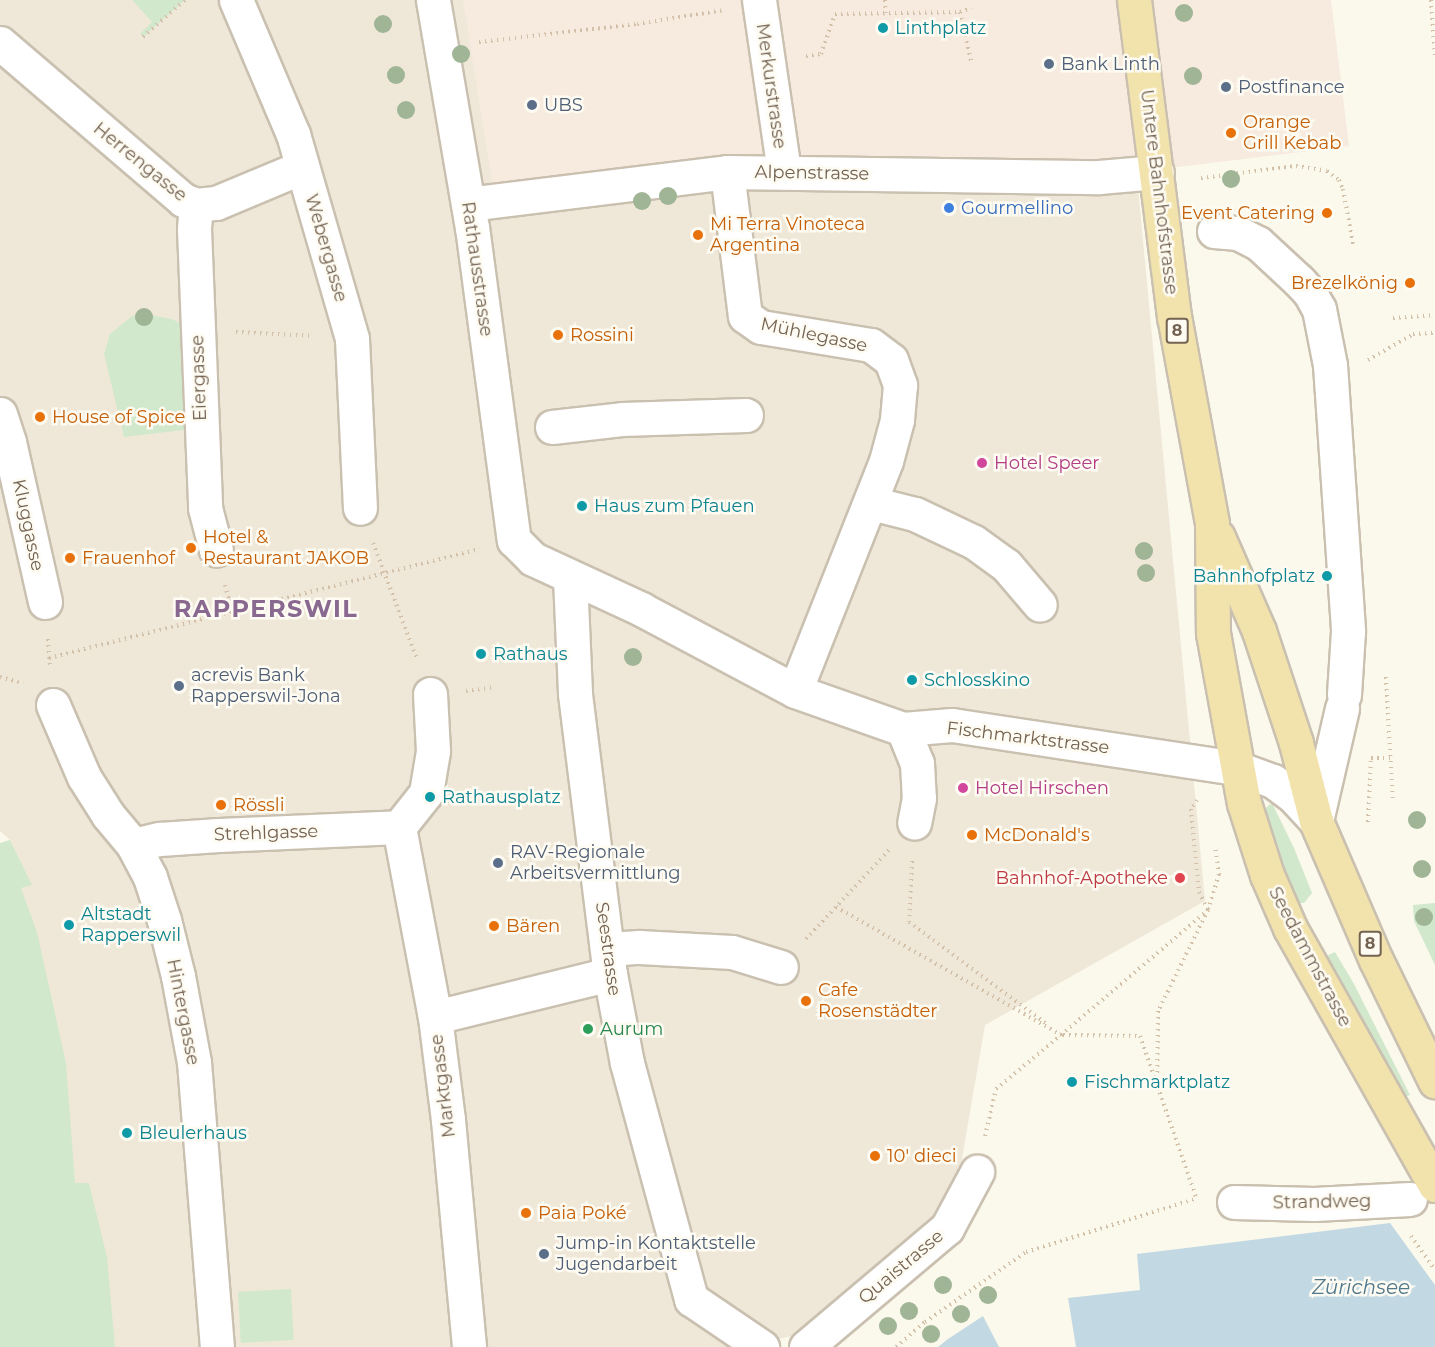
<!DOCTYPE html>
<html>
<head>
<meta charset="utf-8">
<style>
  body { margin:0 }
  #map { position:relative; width:1435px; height:1347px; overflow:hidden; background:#fbf8ec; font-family:Montserrat,sans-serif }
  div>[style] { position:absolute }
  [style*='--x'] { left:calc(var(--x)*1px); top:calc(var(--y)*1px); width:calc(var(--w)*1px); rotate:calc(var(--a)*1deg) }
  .residential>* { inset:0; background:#efe8d9 }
  .commercial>* { inset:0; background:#f7eadf }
  .green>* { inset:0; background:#d2e8cc; transform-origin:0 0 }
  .water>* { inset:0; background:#c2d9e3 }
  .path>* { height:4px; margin-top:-2px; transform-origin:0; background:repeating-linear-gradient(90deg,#d3c0a9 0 1.5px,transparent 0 6px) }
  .roads { filter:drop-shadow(2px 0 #cac0b0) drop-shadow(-2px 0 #cac0b0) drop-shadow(0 2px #cac0b0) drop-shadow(0 -2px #cac0b0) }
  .minor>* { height:33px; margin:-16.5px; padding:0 16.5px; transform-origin:16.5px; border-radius:16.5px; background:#fff }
  .major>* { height:33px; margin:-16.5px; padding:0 16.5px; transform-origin:16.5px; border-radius:16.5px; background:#f2e3ad }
  .trees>* { width:18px; height:18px; margin:-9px; border-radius:50%; background:#9fb595 }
  .dots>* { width:16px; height:16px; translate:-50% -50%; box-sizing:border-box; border:3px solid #fefbf3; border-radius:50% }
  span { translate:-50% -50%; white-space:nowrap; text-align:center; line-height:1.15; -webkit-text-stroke:5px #fefbf3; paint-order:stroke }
  .shield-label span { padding:2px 4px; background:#fefbf3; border:2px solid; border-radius:4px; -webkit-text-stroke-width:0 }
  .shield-label { font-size:16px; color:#746351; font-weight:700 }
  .culture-label { font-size:18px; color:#0d838f }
  .left { translate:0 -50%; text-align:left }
  .right { translate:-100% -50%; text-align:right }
  .service-label { font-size:18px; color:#4e5e75 }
  .street-label { font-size:18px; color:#746351 }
  .food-label { font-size:18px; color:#c56008 }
  .shop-label { font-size:18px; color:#366cbe }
  .hotel-label { font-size:18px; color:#b23c85 }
  .health-label { font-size:18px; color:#be3a42 }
  .leisure-label { font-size:18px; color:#27864d }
  .water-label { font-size:20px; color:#50788b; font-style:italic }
  .district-label { font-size:24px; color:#89698f; font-weight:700; letter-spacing:1.5px }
</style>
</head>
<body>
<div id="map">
  <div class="residential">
    <div style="clip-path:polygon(0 0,475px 0,754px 152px,1136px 166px,1205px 901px,985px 1025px,955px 1199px,796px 1335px,742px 1347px,98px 1347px,10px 840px,0 831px)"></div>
  </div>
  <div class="commercial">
    <div style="clip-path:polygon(463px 0,1331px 0,1349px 146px,1178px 167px,754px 155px,493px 188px)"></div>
  </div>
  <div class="green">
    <div style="clip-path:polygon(132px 0,185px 0,143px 37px,140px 34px,152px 22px)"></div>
    <div style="clip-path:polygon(144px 314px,172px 319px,181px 324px,186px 338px,192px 429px,124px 437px,104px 354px,110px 334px,132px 316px)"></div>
    <div style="clip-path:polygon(1270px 804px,1273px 805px,1294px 848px,1312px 893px,1304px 903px,1296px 903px,1284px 874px,1264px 810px)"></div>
    <div style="clip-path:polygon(10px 840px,32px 885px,21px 888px,37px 932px,66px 1063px,75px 1183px,89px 1183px,107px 1257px,115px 1347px,0 1347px,0 843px)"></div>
    <div style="clip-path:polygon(1435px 903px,1435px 965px,1414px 921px,1413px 905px)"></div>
    <div style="clip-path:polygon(1335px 952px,1354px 984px,1410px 1095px,1399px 1099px,1324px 957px)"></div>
    <div style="left:291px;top:1289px;width:51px;height:53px;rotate:87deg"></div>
  </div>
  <div class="water">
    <div style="clip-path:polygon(1390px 1223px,1435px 1285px,1435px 1347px,1076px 1347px,1068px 1298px,1140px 1290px,1137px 1254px)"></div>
    <div style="clip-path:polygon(983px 1316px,999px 1347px,938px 1347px,948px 1339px)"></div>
  </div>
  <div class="path">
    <div style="--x:885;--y:0;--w:13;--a:86"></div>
    <div style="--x:1431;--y:0;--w:56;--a:85.9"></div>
    <div style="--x:960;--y:12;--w:12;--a:-20"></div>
    <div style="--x:143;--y:37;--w:56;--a:-41.4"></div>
    <div style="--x:479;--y:42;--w:159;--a:-6.5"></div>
    <div style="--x:637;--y:24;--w:88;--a:-9.1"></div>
    <div style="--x:806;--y:56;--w:15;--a:-8"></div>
    <div style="--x:821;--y:54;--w:42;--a:-70.7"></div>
    <div style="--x:835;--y:14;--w:125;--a:-0.9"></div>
    <div style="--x:960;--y:12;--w:50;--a:77.3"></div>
    <div style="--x:1201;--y:178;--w:96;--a:-7.2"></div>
    <div style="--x:1296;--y:166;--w:31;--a:9"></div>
    <div style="--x:1327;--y:171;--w:15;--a:37"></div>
    <div style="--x:1339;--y:180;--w:10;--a:66"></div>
    <div style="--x:1343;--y:189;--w:56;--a:79.7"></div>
    <div style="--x:1393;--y:318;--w:42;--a:-4.1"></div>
    <div style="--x:236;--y:332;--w:77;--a:3"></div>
    <div style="--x:1368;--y:360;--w:52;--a:-30"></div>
    <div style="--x:1413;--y:334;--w:22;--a:-3"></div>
    <div style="--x:373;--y:543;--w:124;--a:69.2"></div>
    <div style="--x:225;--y:585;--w:27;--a:75"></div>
    <div style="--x:48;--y:639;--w:29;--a:86"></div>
    <div style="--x:49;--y:658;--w:444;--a:-14.2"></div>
    <div style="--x:0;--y:677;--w:24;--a:15"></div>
    <div style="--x:1386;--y:677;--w:125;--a:86.8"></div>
    <div style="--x:466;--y:691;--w:29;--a:-8"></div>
    <div style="--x:1197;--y:800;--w:11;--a:124"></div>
    <div style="--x:1191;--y:809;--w:83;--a:84.5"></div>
    <div style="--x:1199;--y:892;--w:20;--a:63"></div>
    <div style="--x:1368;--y:822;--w:64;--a:-87.3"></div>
    <div style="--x:1371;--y:758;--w:20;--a:0"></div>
    <div style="--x:912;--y:861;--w:61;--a:92.8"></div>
    <div style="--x:909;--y:922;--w:172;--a:36.5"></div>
    <div style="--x:836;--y:907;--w:259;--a:29.6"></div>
    <div style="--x:1061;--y:1035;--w:193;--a:-40.4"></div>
    <div style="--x:1208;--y:910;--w:113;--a:116.3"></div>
    <div style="--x:1158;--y:1011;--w:76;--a:90.8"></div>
    <div style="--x:1208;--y:910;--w:37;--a:-73"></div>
    <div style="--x:1219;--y:875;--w:27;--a:-98"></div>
    <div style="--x:806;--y:939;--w:122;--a:-47"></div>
    <div style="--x:1063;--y:1035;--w:77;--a:0.7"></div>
    <div style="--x:1140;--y:1036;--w:170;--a:70.8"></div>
    <div style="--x:985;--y:1136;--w:48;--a:-76.8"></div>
    <div style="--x:996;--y:1089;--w:85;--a:-39.7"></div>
    <div style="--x:1411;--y:1236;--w:42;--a:54.8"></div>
    <div style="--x:896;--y:1347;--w:38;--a:-41"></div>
    <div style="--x:925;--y:1322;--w:123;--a:-34.7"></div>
    <div style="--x:1026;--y:1252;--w:180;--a:-17.4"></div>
  </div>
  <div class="roads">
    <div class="minor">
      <div style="--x:236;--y:0;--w:146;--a:67"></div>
      <div style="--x:293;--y:134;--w:213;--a:73.9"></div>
      <div style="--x:352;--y:339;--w:169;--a:87.3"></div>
      <div style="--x:433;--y:0;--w:230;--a:80.3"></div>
      <div style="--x:472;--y:227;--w:316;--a:82.4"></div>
      <div style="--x:514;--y:540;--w:27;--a:45"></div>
      <div style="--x:533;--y:559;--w:119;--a:24.8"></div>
      <div style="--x:641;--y:609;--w:174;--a:28"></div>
      <div style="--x:795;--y:691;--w:114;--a:19.4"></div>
      <div style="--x:903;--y:729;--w:49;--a:-4.7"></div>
      <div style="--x:952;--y:725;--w:288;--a:8.6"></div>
      <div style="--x:1237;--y:768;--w:38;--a:20"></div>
      <div style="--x:1273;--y:781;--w:26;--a:37"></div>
      <div style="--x:1294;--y:797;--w:33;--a:47"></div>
      <div style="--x:759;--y:0;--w:174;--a:81.7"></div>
      <div style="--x:0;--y:43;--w:241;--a:40.6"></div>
      <div style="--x:183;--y:200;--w:14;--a:21"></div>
      <div style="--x:196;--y:205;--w:20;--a:-6"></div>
      <div style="--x:216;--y:203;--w:93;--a:-22.7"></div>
      <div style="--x:727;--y:172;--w:145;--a:82.9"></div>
      <div style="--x:745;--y:316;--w:19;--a:35"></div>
      <div style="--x:761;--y:327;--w:111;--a:9.3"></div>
      <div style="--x:871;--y:345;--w:25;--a:37"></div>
      <div style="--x:891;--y:360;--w:27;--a:70"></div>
      <div style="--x:900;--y:385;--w:35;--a:95"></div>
      <div style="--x:897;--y:420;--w:42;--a:105"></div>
      <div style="--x:886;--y:461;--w:247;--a:111.6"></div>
      <div style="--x:468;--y:204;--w:261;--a:-7"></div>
      <div style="--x:727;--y:172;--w:372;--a:0.8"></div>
      <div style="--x:1099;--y:177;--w:58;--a:-4.9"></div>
      <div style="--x:196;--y:205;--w:24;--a:95"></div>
      <div style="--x:194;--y:229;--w:279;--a:87.7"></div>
      <div style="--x:205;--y:508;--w:43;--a:75.3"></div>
      <div style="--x:1214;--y:231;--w:24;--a:5"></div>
      <div style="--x:1238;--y:233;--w:22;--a:27"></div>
      <div style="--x:1258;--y:243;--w:56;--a:42.8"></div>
      <div style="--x:1299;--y:281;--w:16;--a:47"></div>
      <div style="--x:1310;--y:293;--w:18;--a:61"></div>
      <div style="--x:1319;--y:309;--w:57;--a:78.9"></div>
      <div style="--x:1330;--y:365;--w:267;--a:86.1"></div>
      <div style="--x:1348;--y:631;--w:64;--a:93.6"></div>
      <div style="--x:0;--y:414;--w:29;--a:72"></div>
      <div style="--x:9;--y:442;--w:164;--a:77.3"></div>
      <div style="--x:552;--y:427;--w:70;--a:-6.5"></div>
      <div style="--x:622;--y:419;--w:124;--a:-1.8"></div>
      <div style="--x:871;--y:503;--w:45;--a:14"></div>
      <div style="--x:915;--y:514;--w:65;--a:25.4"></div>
      <div style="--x:974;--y:542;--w:39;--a:36"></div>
      <div style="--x:1006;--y:565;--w:52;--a:49.6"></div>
      <div style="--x:570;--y:578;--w:116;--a:87.5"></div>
      <div style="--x:575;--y:694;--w:282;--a:82.9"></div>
      <div style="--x:610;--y:974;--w:91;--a:79.2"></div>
      <div style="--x:627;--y:1063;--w:245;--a:74.8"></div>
      <div style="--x:691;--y:1299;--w:86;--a:34.1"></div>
      <div style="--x:53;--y:705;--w:78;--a:66.7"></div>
      <div style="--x:84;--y:777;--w:45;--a:57.7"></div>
      <div style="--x:108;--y:815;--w:39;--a:50"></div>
      <div style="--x:133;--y:845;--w:36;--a:62"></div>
      <div style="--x:150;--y:877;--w:45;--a:72"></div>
      <div style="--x:164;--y:920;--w:58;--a:76"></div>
      <div style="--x:178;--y:976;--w:87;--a:79.5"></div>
      <div style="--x:194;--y:1062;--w:286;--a:85.4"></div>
      <div style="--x:903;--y:729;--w:37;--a:68"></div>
      <div style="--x:917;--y:763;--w:35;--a:87"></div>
      <div style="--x:919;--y:798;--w:25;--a:101"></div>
      <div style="--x:1316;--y:821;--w:116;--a:-77"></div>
      <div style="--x:399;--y:827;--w:193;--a:79.3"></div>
      <div style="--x:435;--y:1017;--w:104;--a:82.8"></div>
      <div style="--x:448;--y:1120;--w:228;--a:84.7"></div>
      <div style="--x:399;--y:827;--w:43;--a:-51.5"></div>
      <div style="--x:426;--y:793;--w:43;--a:-80.5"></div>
      <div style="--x:433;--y:751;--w:57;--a:-93"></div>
      <div style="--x:133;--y:845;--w:28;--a:-13"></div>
      <div style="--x:160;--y:839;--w:58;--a:-3.9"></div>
      <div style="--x:218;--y:835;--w:181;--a:-2.5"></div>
      <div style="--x:608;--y:949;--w:31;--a:-4"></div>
      <div style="--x:639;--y:947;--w:93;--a:3.1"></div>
      <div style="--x:732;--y:952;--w:51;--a:17"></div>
      <div style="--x:435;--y:1017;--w:180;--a:-13.8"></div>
      <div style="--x:1234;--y:1202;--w:80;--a:1.4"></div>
      <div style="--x:1314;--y:1204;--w:96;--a:-3"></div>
      <div style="--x:806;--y:1347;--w:185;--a:-40.2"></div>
      <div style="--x:947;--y:1228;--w:64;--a:-61.8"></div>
    </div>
    <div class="major">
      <div style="--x:1134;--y:0;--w:319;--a:82.8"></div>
      <div style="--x:1174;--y:316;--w:211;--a:79.6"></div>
      <div style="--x:1212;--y:524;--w:109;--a:89.5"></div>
      <div style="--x:1213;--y:633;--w:173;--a:79.7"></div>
      <div style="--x:1244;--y:803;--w:76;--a:72.3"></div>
      <div style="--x:1267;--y:875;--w:58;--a:66.5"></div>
      <div style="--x:1290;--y:928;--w:295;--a:60.6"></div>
      <div style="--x:1218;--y:537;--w:103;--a:66.4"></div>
      <div style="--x:1259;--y:631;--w:118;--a:71.7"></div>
      <div style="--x:1296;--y:743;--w:81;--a:75.6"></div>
      <div style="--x:1316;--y:821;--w:151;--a:66.7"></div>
      <div style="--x:1376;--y:960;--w:135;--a:64"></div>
    </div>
  </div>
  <div class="trees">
    <div style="left:1184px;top:13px"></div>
    <div style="left:383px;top:24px"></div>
    <div style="left:461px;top:54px"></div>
    <div style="left:396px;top:75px"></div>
    <div style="left:1193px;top:76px"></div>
    <div style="left:406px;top:110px"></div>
    <div style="left:1231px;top:179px"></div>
    <div style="left:668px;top:196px"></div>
    <div style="left:642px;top:201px"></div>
    <div style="left:144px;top:317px"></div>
    <div style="left:1144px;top:551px"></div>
    <div style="left:1146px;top:573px"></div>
    <div style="left:633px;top:657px"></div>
    <div style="left:1417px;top:820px"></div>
    <div style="left:1422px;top:869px"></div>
    <div style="left:1424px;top:917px"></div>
    <div style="left:943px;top:1285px"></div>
    <div style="left:988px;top:1295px"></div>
    <div style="left:909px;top:1311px"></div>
    <div style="left:961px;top:1314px"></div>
    <div style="left:888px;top:1326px"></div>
    <div style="left:931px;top:1334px"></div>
  </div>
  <div class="dots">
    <div style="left:883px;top:28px;background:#0f9aa8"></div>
    <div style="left:1049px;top:64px;background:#5c6f8a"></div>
    <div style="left:1226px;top:87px;background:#5c6f8a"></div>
    <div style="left:532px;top:105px;background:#5c6f8a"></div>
    <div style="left:1231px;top:133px;background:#e8710a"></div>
    <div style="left:949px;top:208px;background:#3f7fe0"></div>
    <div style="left:1327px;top:213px;background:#e8710a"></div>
    <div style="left:698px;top:235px;background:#e8710a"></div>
    <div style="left:1410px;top:283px;background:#e8710a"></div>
    <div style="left:558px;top:335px;background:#e8710a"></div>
    <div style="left:40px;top:417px;background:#e8710a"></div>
    <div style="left:982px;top:463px;background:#d1479c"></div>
    <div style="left:582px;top:506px;background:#0f9aa8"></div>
    <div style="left:191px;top:548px;background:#e8710a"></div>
    <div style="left:70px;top:558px;background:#e8710a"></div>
    <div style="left:1327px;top:576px;background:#0f9aa8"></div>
    <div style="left:481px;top:654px;background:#0f9aa8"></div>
    <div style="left:912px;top:680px;background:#0f9aa8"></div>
    <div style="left:179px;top:686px;background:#5c6f8a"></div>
    <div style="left:963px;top:788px;background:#d1479c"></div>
    <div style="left:430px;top:797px;background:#0f9aa8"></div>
    <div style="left:221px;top:805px;background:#e8710a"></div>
    <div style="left:972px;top:835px;background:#e8710a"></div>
    <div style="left:498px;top:863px;background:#5c6f8a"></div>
    <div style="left:1180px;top:878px;background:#e0444e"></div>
    <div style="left:69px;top:925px;background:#0f9aa8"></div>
    <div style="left:494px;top:926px;background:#e8710a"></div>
    <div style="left:806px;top:1001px;background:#e8710a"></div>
    <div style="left:588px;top:1029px;background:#2e9e5b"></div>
    <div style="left:1072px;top:1082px;background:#0f9aa8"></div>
    <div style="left:127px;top:1133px;background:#0f9aa8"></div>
    <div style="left:875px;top:1156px;background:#e8710a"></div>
    <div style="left:526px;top:1213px;background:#e8710a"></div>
    <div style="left:544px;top:1254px;background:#5c6f8a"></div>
  </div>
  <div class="shield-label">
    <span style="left:1177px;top:331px">8</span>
    <span style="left:1370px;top:944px">8</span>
  </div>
  <div class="culture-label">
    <span class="left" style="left:895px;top:28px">Linthplatz</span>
    <span class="left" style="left:594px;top:506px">Haus zum Pfauen</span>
    <span class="right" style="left:1315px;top:576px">Bahnhofplatz</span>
    <span class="left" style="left:493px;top:654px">Rathaus</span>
    <span class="left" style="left:924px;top:680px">Schlosskino</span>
    <span class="left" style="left:442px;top:797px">Rathausplatz</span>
    <span class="left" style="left:81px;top:925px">Altstadt<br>Rapperswil</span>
    <span class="left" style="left:1084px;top:1082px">Fischmarktplatz</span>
    <span class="left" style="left:139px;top:1133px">Bleulerhaus</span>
  </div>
  <div class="service-label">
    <span class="left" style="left:1061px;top:64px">Bank Linth</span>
    <span class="left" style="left:1238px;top:87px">Postfinance</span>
    <span class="left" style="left:544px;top:105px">UBS</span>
    <span class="left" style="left:191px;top:686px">acrevis Bank<br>Rapperswil-Jona</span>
    <span class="left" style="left:510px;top:863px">RAV-Regionale<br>Arbeitsvermittlung</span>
    <span class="left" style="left:556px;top:1254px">Jump-in Kontaktstelle<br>Jugendarbeit</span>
  </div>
  <div class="street-label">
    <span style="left:771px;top:86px;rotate:82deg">Merkurstrasse</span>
    <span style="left:140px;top:162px;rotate:39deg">Herrengasse</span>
    <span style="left:812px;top:173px;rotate:1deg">Alpenstrasse</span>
    <span style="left:1159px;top:192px;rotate:83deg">Untere Bahnhofstrasse</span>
    <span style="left:326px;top:248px;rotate:74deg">Webergasse</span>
    <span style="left:477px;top:269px;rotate:82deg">Rathausstrasse</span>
    <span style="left:814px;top:335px;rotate:12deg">Mühlegasse</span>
    <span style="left:199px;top:378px;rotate:-92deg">Eiergasse</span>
    <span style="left:28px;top:525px;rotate:78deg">Kluggasse</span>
    <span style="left:1028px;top:738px;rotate:7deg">Fischmarktstrasse</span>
    <span style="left:266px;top:833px;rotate:-2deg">Strehlgasse</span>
    <span style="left:608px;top:949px;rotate:82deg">Seestrasse</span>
    <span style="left:1310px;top:957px;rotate:62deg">Seedammstrasse</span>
    <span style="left:183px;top:1012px;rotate:79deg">Hintergasse</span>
    <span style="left:443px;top:1086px;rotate:-97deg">Marktgasse</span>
    <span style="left:1322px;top:1202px;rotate:-1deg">Strandweg</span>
    <span style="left:901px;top:1267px;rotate:-40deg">Quaistrasse</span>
  </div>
  <div class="food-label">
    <span class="left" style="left:1243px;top:133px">Orange<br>Grill Kebab</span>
    <span class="right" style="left:1315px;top:213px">Event Catering</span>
    <span class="left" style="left:710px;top:235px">Mi Terra Vinoteca<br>Argentina</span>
    <span class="right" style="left:1398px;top:283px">Brezelkönig</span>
    <span class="left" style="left:570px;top:335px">Rossini</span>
    <span class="left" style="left:52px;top:417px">House of Spice</span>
    <span class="left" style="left:203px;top:548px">Hotel &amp;<br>Restaurant JAKOB</span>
    <span class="left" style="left:82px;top:558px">Frauenhof</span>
    <span class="left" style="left:233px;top:805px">Rössli</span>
    <span class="left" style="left:984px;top:835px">McDonald's</span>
    <span class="left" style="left:506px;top:926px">Bären</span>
    <span class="left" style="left:818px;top:1001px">Cafe<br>Rosenstädter</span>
    <span class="left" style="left:887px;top:1156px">10' dieci</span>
    <span class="left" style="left:538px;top:1213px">Paia Poké</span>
  </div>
  <div class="shop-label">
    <span class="left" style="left:961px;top:208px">Gourmellino</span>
  </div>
  <div class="hotel-label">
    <span class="left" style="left:994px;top:463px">Hotel Speer</span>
    <span class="left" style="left:975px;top:788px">Hotel Hirschen</span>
  </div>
  <div class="health-label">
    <span class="right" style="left:1168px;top:878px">Bahnhof-Apotheke</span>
  </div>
  <div class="leisure-label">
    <span class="left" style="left:600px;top:1029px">Aurum</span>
  </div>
  <div class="water-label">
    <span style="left:1361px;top:1287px">Zürichsee</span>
  </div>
  <div class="district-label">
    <span style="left:266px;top:609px">RAPPERSWIL</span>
  </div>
</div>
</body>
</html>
